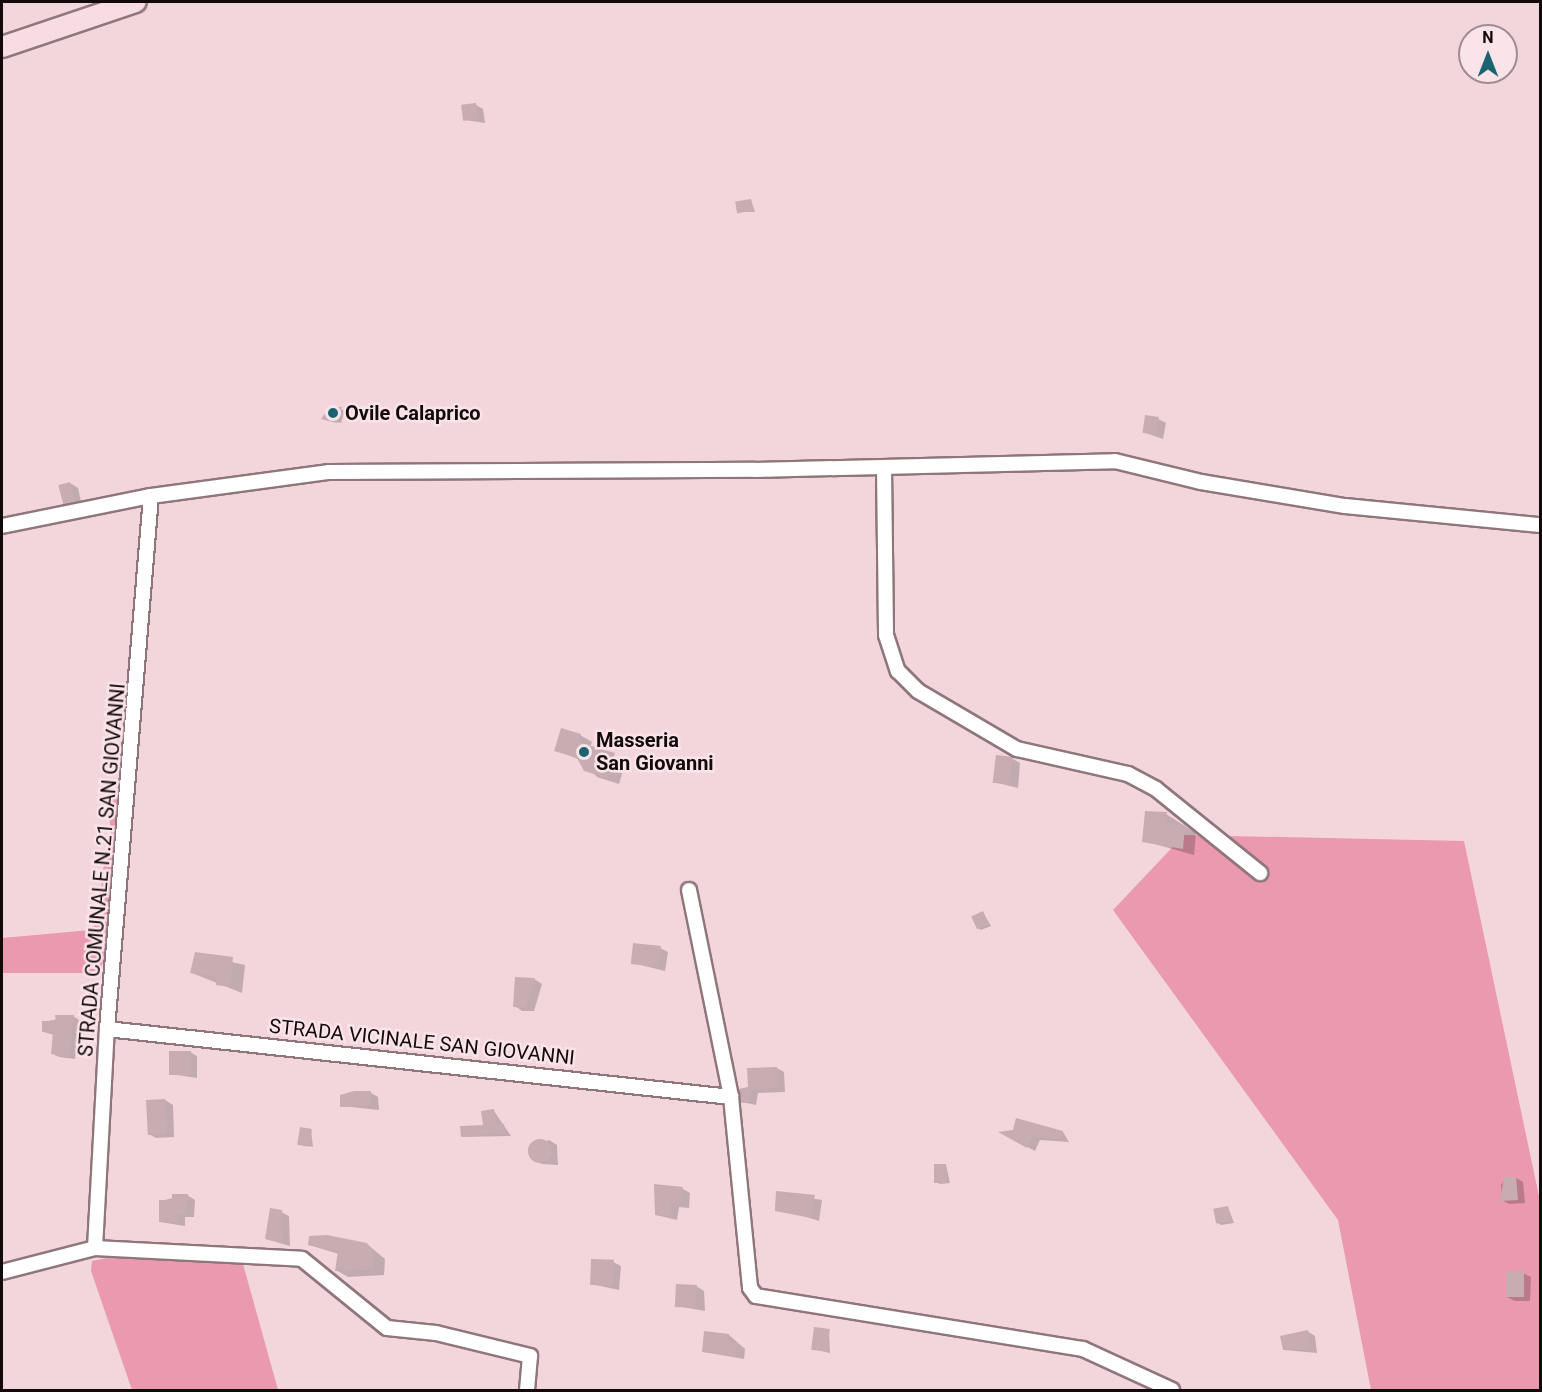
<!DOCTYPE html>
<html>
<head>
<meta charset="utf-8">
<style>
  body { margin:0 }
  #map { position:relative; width:1542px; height:1392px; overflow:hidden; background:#f2d6dc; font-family:Roboto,sans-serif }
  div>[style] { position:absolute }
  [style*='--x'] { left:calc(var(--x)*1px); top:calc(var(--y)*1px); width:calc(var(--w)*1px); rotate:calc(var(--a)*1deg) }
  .green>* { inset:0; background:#ea99ae }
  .shadow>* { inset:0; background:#0003 }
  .building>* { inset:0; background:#c7acb2; transform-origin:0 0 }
  .round { border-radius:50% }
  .roads { filter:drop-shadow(2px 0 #8f767c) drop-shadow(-2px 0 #8f767c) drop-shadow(0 2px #8f767c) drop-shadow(0 -2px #8f767c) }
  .street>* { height:14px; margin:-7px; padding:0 7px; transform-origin:7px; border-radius:7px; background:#fff }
  .secondary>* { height:20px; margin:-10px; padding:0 10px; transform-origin:10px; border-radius:10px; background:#f8dce4 }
  .dots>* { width:16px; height:16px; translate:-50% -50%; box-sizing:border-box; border:3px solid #fbe4e9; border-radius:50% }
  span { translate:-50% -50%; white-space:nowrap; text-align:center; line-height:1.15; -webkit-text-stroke:5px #fbe4e9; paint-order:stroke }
  .poi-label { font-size:20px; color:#12090b; font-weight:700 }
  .left { translate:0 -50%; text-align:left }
  .street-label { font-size:20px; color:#12090b }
  .frame { position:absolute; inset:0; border:3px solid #12090b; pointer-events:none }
  .north { position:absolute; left:1458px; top:24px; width:60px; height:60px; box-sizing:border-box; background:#fbe4e9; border:2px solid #9e8c90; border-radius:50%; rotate:0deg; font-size:16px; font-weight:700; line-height:24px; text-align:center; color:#12090b }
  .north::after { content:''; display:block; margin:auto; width:21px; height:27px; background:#1a6471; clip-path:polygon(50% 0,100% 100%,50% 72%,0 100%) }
</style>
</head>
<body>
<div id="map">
  <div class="green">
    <div style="clip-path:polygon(135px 670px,105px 958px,100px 969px,89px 973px,2px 973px,2px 938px,91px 930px,104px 913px,101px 879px,111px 834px,108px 801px,117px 793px)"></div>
    <div style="clip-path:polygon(1184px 835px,1464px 841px,1540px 1201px,1540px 1390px,1371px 1390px,1338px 1220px,1113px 910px)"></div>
    <div style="clip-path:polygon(112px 1257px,243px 1264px,278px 1390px,132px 1390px,91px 1271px,92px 1261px)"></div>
  </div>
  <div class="shadow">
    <div style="clip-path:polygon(476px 105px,483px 109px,485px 123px,465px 120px)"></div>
    <div style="clip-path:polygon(751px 200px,755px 212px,738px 212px)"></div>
    <div style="clip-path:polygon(330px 409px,345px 410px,341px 423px,326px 420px)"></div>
    <div style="clip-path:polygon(1158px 419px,1166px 423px,1163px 439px,1143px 432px)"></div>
    <div style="clip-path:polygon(70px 483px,78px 488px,82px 506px,64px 504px)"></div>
    <div style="clip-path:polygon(580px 735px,592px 742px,590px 747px,626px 761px,619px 784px,597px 777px,580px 760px,556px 750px)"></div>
    <div style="clip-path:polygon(1013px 759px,1020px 763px,1018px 788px,994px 782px)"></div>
    <div style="clip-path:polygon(1166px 814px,1196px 833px,1194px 855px,1144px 841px)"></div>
    <div style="clip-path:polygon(983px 913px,991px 926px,981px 930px,978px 928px)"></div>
    <div style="clip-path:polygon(660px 948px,668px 952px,665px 971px,632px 963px)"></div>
    <div style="clip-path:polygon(196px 954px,245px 965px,242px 993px,192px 973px)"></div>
    <div style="clip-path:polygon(534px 979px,542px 984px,534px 1011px,522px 1011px,515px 1006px)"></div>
    <div style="clip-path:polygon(73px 1016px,79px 1020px,75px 1059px,59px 1057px,53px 1054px,54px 1035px,44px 1032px,43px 1022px)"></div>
    <div style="clip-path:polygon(190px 1052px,197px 1056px,197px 1078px,171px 1074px)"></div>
    <div style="clip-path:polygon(777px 1068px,784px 1072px,785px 1092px,758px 1093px,756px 1105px,742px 1102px,749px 1088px)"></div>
    <div style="clip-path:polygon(371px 1093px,378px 1097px,379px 1110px,341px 1106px)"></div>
    <div style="clip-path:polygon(165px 1100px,173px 1105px,174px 1137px,156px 1138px,149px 1134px)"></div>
    <div style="clip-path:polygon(494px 1111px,511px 1136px,462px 1137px,484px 1126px)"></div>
    <div style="clip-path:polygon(311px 1130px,313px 1147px,300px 1144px)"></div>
    <div style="clip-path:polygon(1063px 1132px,1069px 1142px,1040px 1140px,1035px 1151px,1002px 1133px)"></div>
    <div style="clip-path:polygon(549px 1140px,557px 1145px,558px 1165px,541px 1164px,528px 1148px)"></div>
    <div style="clip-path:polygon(946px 1165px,950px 1183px,940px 1184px,936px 1182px)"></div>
    <div style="clip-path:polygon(1516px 1178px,1523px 1182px,1525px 1203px,1509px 1204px,1502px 1200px,1501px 1185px,1505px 1179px)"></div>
    <div style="clip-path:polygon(683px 1189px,690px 1193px,689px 1208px,679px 1207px,677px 1220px,656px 1215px)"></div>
    <div style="clip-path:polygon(777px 1193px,822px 1200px,819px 1221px,775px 1207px)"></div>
    <div style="clip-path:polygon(187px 1195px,195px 1200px,194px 1217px,185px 1217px,185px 1226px,160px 1222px,160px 1201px)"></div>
    <div style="clip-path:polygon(1228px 1207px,1234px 1223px,1221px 1225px,1218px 1223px)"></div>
    <div style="clip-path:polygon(281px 1212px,289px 1216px,290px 1246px,266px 1239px)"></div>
    <div style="clip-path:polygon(367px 1244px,385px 1259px,384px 1275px,348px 1277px,336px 1270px,339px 1254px,309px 1245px)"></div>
    <div style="clip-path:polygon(613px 1262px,621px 1266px,619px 1290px,591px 1284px)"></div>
    <div style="clip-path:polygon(1523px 1273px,1531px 1277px,1530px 1301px,1515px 1301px,1507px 1297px)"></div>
    <div style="clip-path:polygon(696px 1286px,704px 1291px,705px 1311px,677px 1306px)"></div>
    <div style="clip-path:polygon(829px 1330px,830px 1353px,813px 1349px)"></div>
    <div style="clip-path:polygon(1307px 1331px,1315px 1336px,1317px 1353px,1284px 1350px)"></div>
    <div style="clip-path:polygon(729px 1335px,745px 1349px,744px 1359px,704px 1352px)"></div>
  </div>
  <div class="building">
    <div style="left:476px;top:103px;width:16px;height:15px;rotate:83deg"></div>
    <div style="left:751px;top:199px;width:12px;height:16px;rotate:81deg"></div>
    <div style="clip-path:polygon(330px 407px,342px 407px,337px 423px,321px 419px)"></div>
    <div style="left:1145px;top:415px;width:14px;height:18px;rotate:8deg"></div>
    <div style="left:70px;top:482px;width:21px;height:12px;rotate:76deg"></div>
    <div style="clip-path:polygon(561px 728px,581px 734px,578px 742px,615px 753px,607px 778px,584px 771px,577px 758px,554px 751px)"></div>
    <div style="left:996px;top:755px;width:17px;height:28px;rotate:7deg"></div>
    <div style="clip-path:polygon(1145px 811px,1167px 812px,1166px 824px,1185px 825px,1183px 849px,1142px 842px)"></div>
    <div style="left:983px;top:911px;width:14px;height:13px;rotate:65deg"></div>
    <div style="left:633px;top:943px;width:28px;height:21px;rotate:6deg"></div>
    <div style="clip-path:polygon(195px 952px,233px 957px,230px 987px,216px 985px,215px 976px,190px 973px)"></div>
    <div style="clip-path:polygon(515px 977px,535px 978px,526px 1008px,513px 1007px)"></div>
    <div style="clip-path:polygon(55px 1015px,74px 1015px,69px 1056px,51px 1054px,53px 1032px,42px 1032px,42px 1021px,56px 1021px)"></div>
    <div style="left:169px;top:1051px;width:22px;height:24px"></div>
    <div style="clip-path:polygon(777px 1067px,778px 1088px,751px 1090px,749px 1102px,741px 1103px,739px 1089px,748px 1087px,747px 1068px)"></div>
    <div style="clip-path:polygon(354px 1091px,371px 1091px,371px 1106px,340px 1107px,340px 1095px)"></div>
    <div style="left:165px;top:1099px;width:35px;height:19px;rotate:87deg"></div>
    <div style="clip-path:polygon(494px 1109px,496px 1124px,504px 1124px,505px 1133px,461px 1137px,460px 1126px,483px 1125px,481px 1111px)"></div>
    <div style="clip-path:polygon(1016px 1118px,1063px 1131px,1062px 1139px,1033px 1136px,1027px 1148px,998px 1132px,1013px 1130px)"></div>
    <div style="left:300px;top:1127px;width:12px;height:18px;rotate:9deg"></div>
    <div class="round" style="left:528px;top:1139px;width:24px;height:24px"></div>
    <div style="left:934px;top:1164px;width:12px;height:19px"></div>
    <div style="clip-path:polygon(1504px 1177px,1516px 1177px,1518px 1200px,1500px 1201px)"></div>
    <div style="clip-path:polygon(654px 1184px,683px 1187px,681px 1204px,671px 1203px,670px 1217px,655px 1215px)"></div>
    <div style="clip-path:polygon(776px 1191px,815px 1195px,811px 1218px,775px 1211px)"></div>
    <div style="clip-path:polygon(172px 1194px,188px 1194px,186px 1214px,178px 1214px,178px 1222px,159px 1222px,159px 1200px,172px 1200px)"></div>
    <div style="left:1228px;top:1206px;width:15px;height:15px;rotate:79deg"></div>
    <div style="clip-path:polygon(270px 1208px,282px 1210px,283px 1243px,265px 1239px)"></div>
    <div style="clip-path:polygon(327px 1235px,367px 1243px,373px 1251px,373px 1269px,335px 1271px,338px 1251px,308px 1245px,309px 1236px)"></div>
    <div style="left:591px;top:1259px;width:23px;height:26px;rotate:2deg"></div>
    <div style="left:1506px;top:1271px;width:18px;height:26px"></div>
    <div style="left:676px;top:1284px;width:21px;height:23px;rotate:3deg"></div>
    <div style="left:814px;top:1327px;width:16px;height:23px;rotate:7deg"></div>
    <div style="clip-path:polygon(1308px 1330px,1310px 1349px,1283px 1350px,1280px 1336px)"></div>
    <div style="clip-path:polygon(704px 1331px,729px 1334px,728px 1342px,737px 1343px,736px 1356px,702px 1352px)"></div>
  </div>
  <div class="roads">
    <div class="street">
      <div style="--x:884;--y:468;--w:167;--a:89.3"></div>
      <div style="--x:886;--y:635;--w:38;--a:72"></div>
      <div style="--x:898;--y:671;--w:28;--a:45"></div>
      <div style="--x:918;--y:691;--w:115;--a:30.4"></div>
      <div style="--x:1017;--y:749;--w:114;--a:12.7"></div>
      <div style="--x:1128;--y:774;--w:32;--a:28"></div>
      <div style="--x:1156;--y:789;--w:134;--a:38.9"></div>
      <div style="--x:2;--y:526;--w:152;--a:-11.4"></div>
      <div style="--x:151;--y:496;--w:180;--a:-7.7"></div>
      <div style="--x:329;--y:472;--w:426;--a:-0.3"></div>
      <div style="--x:755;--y:470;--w:360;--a:-1.4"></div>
      <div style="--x:1115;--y:461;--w:89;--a:13.7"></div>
      <div style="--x:1201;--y:482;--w:146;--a:9.5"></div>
      <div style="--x:1345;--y:506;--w:196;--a:5.6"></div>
      <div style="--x:689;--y:890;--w:211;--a:78.5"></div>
      <div style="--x:731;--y:1097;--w:192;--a:84.3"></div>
      <div style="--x:750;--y:1288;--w:10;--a:53"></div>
      <div style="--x:756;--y:1296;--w:331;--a:9.2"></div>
      <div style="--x:1083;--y:1349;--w:98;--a:24.7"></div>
      <div style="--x:107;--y:1029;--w:628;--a:6.22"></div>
      <div style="--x:95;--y:1248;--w:219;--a:-86.9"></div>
      <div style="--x:107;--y:1029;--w:535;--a:-85.28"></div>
      <div style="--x:2;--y:1272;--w:96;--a:-14.5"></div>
      <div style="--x:95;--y:1248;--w:207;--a:3"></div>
      <div style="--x:302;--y:1259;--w:109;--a:39.1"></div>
      <div style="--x:387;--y:1328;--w:49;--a:5.8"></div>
      <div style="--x:436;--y:1333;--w:97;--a:13.7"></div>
      <div style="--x:530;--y:1356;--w:34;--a:95"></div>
    </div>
    <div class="secondary">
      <div style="--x:2;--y:47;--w:141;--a:-18.6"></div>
    </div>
  </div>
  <div class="dots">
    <div style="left:333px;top:413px;background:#1a6471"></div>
    <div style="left:584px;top:752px;background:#1a6471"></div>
  </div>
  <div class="poi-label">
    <span class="left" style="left:345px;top:413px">Ovile Calaprico</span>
    <span class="left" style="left:596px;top:752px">Masseria<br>San Giovanni</span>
  </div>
  <div class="street-label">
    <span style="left:102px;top:870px;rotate:-85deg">STRADA COMUNALE N.21 SAN GIOVANNI</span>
    <span style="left:422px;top:1042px;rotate:6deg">STRADA VICINALE SAN GIOVANNI</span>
  </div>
  <div class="frame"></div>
  <div class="north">N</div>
</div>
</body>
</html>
